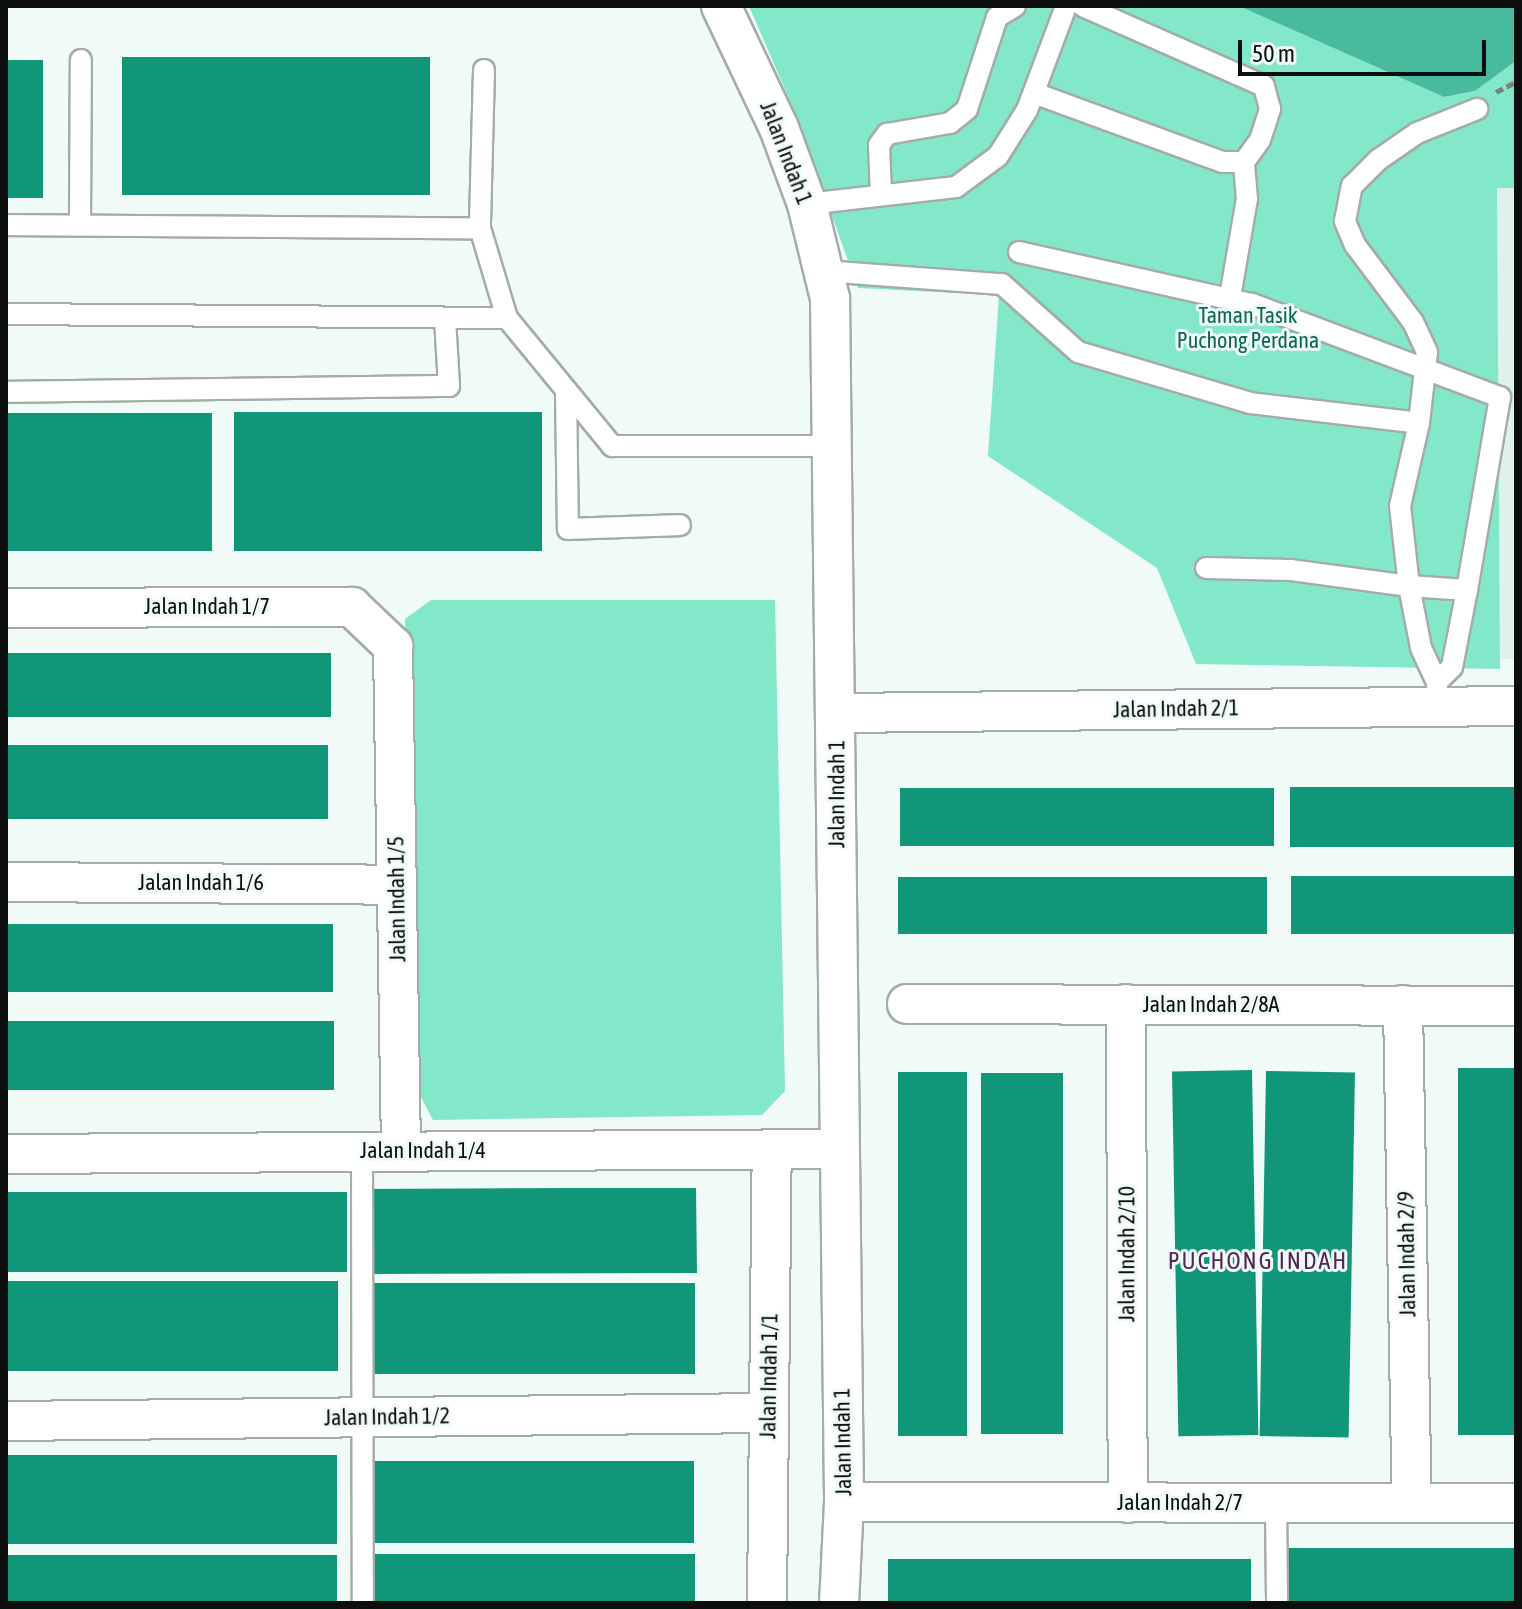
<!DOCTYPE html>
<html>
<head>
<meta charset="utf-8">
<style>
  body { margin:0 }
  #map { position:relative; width:1522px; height:1609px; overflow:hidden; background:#f0faf7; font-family:"Asap Condensed",sans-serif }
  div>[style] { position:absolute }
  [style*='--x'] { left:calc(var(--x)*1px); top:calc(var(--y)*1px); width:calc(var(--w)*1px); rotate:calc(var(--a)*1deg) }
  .built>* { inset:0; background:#def1ea }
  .green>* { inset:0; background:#83e7ca }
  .water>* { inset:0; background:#48ba9d }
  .building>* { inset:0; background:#12967a; transform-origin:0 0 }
  .path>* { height:5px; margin-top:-2.5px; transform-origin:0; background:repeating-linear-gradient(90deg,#7a817f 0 8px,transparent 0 12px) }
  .roads { filter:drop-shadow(2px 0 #a3aca9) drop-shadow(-2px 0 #a3aca9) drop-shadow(0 2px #a3aca9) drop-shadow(0 -2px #a3aca9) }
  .service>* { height:20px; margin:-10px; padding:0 10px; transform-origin:10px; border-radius:10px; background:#fff }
  .minor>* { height:38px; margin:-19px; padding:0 19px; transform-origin:19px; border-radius:19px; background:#fff }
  span { translate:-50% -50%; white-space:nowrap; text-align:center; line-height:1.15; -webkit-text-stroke:6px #f0faf7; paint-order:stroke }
  .street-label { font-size:22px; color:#0c0f0e }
  .park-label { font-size:22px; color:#096753 }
  .neighbourhood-label { font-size:24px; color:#532659; letter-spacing:2px }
  .frame { position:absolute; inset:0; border:8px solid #0c0f0e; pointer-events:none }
  .scale { position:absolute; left:1238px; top:40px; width:248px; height:36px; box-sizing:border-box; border:4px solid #0c0f0e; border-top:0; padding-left:10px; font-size:24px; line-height:28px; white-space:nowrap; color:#0c0f0e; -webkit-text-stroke:6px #f0faf7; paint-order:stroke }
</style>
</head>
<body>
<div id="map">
  <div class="built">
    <div style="clip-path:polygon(1497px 188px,1516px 188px,1516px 659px,1500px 659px)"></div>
  </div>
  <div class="green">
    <div style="clip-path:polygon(749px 6px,1239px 6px,1444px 97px,1475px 91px,1516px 61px,1516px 188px,1497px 188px,1500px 669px,1196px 664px,1157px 568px,988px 456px,999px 295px,858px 288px,793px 108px)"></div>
    <div style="clip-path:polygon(431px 600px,775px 600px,785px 1091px,762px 1115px,433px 1120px,413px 1082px,405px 619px)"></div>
  </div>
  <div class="water">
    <div style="clip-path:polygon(1239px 6px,1516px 6px,1516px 61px,1475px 91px,1444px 97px)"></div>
  </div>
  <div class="building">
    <div style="left:430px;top:57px;width:138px;height:308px;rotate:90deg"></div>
    <div style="left:6px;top:60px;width:37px;height:138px"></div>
    <div style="left:234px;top:412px;width:308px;height:139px"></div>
    <div style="left:212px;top:413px;width:138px;height:206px;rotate:90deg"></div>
    <div style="left:6px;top:653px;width:325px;height:64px"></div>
    <div style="left:6px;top:745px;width:322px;height:74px"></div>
    <div style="left:1290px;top:787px;width:226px;height:60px"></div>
    <div style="left:900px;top:788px;width:374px;height:58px"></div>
    <div style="left:1516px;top:876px;width:58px;height:225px;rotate:90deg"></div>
    <div style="left:898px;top:877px;width:369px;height:57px"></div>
    <div style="left:6px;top:924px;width:327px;height:68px"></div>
    <div style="left:6px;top:1021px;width:328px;height:69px"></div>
    <div style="left:1458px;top:1068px;width:58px;height:367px"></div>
    <div style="left:1252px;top:1070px;width:365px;height:80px;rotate:89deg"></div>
    <div style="left:1266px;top:1071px;width:89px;height:365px;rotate:1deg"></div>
    <div style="left:898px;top:1072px;width:69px;height:364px"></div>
    <div style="left:981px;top:1073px;width:82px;height:361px"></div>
    <div style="clip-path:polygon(575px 1188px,696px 1188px,697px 1273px,364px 1274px,363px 1189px)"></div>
    <div style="left:6px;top:1192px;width:341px;height:80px"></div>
    <div style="left:6px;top:1281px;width:332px;height:90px"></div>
    <div style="left:366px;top:1283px;width:329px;height:91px"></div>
    <div style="left:6px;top:1455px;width:331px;height:89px"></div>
    <div style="left:367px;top:1461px;width:327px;height:82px"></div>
    <div style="left:1286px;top:1548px;width:230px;height:55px"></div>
    <div style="left:363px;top:1554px;width:332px;height:49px"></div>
    <div style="left:337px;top:1555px;width:48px;height:331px;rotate:90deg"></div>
    <div style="left:888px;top:1559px;width:363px;height:44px"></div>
  </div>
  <div class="path">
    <div style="--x:1496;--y:92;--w:22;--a:-27"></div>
  </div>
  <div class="roads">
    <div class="service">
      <div style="--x:484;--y:70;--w:158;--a:91.5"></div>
      <div style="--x:480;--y:228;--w:94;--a:73.3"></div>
      <div style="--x:507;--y:318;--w:166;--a:50.6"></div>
      <div style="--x:612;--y:446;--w:219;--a:0"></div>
      <div style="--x:1034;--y:93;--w:201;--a:20.1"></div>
      <div style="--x:1223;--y:162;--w:21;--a:0"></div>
      <div style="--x:1244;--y:162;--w:27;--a:-54"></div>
      <div style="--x:1260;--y:140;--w:33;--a:-72"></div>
      <div style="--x:1270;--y:109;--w:24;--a:-105"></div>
      <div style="--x:1264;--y:86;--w:198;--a:-156.2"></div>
      <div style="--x:881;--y:195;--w:50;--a:-92.3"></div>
      <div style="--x:879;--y:145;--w:14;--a:-54"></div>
      <div style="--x:887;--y:134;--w:64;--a:-9.9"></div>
      <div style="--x:950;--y:123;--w:22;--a:-39"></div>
      <div style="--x:967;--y:109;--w:97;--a:-71.9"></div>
      <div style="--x:997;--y:17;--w:21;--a:-31"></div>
      <div style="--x:807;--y:204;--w:150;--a:-6.5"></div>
      <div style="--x:956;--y:187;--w:52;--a:-36.4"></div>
      <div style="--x:998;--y:156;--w:54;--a:-57.8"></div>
      <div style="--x:1027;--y:110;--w:111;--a:-69.4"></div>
      <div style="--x:80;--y:224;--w:164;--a:-89.7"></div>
      <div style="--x:6;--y:225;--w:474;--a:0.4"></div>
      <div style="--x:1019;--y:252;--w:239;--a:12.6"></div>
      <div style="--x:1252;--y:304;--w:265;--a:20.6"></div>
      <div style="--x:1500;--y:397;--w:196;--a:99.7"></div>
      <div style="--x:1467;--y:590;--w:58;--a:-176.1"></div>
      <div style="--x:1409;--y:586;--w:63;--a:79"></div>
      <div style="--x:1421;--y:648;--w:38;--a:65"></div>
      <div style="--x:1437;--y:682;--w:24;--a:90"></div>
      <div style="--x:823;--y:271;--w:179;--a:4.2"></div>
      <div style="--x:1002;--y:284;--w:102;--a:41.8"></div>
      <div style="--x:1078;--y:352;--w:179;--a:16.5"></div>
      <div style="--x:1250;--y:403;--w:170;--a:6.7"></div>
      <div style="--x:1419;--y:423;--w:85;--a:102.9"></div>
      <div style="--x:1400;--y:506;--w:81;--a:83.6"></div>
      <div style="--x:1409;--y:586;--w:120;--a:-172.3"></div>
      <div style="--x:1290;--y:570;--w:84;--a:-178.6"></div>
      <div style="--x:1230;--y:297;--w:99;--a:-80.2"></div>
      <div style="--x:1247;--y:199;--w:37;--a:-95"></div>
      <div style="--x:6;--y:314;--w:501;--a:0.46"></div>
      <div style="--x:6;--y:392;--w:443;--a:-0.8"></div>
      <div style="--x:449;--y:386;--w:68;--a:-93.4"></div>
      <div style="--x:566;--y:392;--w:137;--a:89.2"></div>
      <div style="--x:568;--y:529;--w:112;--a:-2"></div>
      <div style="--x:1419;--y:423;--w:71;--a:-83.6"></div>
      <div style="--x:1427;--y:352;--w:33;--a:-115"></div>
      <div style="--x:1413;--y:322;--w:96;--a:-127"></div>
      <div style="--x:1355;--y:245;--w:26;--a:-113"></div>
      <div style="--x:1345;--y:221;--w:36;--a:-79"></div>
      <div style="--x:1352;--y:186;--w:37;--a:-45"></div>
      <div style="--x:1378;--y:160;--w:47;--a:-34.7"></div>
      <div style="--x:1417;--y:133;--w:65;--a:-21.8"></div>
      <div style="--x:1437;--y:682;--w:21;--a:-45"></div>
      <div style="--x:1452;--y:667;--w:78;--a:-79"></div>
      <div style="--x:362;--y:1151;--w:452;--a:89.9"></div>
      <div style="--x:1276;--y:1503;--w:100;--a:89.4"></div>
    </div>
    <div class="minor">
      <div style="--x:721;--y:6;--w:135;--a:64.6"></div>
      <div style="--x:779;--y:128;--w:81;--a:69.8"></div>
      <div style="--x:807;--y:204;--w:97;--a:76.3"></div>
      <div style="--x:830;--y:298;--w:1204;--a:89.33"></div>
      <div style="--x:844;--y:1502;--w:101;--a:92.8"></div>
      <div style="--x:6;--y:608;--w:346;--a:-0.2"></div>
      <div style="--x:352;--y:607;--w:57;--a:43.6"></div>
      <div style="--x:393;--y:646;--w:505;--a:89.09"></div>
      <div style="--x:837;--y:713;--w:679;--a:-0.59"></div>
      <div style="--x:6;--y:882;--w:391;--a:0.4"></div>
      <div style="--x:907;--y:1004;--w:609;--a:0.19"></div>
      <div style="--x:1126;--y:1004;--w:499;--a:89.8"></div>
      <div style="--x:1403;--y:1005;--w:498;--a:89"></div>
      <div style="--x:6;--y:1154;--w:833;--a:-0.34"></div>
      <div style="--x:6;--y:1421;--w:763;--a:-0.6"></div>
      <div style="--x:844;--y:1502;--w:672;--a:0.09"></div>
      <div style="--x:767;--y:1603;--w:454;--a:-89.4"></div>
    </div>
  </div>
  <div class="street-label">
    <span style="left:786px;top:153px;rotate:69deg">Jalan Indah 1</span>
    <span style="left:207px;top:607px">Jalan Indah 1/7</span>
    <span style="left:1176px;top:709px;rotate:-1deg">Jalan Indah 2/1</span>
    <span style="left:837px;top:794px;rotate:-90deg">Jalan Indah 1</span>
    <span style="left:201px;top:883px">Jalan Indah 1/6</span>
    <span style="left:397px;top:899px;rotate:-91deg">Jalan Indah 1/5</span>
    <span style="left:1211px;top:1005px">Jalan Indah 2/8A</span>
    <span style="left:423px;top:1151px">Jalan Indah 1/4</span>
    <span style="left:1127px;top:1254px;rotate:-90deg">Jalan Indah 2/10</span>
    <span style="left:1407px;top:1254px;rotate:-91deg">Jalan Indah 2/9</span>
    <span style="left:769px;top:1376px;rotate:-89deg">Jalan Indah 1/1</span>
    <span style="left:387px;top:1417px;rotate:-1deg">Jalan Indah 1/2</span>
    <span style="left:843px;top:1442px;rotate:-91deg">Jalan Indah 1</span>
    <span style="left:1180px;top:1503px">Jalan Indah 2/7</span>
  </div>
  <div class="park-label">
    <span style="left:1248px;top:328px">Taman Tasik<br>Puchong Perdana</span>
  </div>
  <div class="neighbourhood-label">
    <span style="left:1258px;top:1261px">PUCHONG INDAH</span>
  </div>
  <div class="frame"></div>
  <div class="scale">50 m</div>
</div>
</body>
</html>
